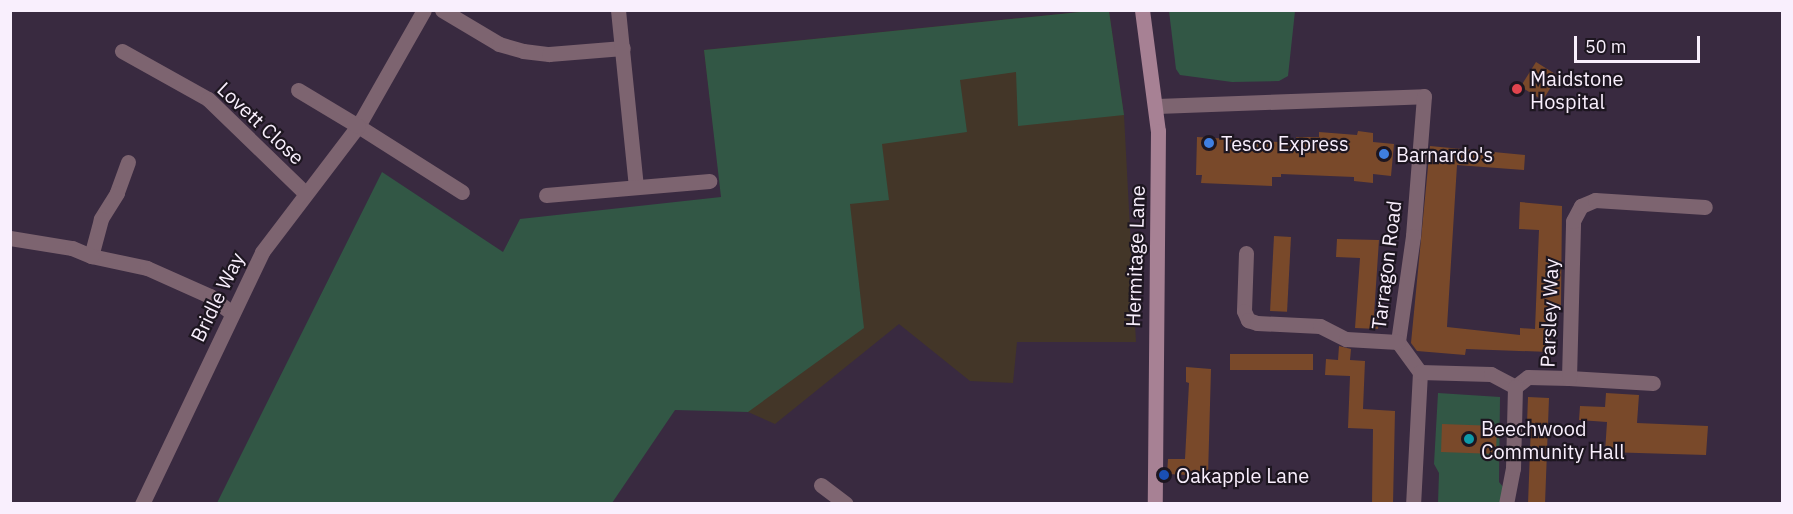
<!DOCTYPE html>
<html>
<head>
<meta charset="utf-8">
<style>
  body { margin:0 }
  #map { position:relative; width:1793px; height:514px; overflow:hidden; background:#392a40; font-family:"IBM Plex Sans",sans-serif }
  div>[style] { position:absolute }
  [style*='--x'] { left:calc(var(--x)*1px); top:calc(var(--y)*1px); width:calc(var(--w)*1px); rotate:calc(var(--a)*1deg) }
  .industrial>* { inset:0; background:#433628 }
  .green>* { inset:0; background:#325745 }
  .building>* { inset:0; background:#79492a; transform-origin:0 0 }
  .minor>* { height:15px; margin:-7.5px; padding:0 7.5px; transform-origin:7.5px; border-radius:7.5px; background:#7d6470 }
  .secondary>* { height:15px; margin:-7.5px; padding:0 7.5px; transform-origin:7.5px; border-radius:7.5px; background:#a78194 }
  .dots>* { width:16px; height:16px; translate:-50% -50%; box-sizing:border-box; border:3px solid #1d1620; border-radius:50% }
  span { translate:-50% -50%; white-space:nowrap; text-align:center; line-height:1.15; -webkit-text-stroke:4.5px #1d1620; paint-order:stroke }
  .poi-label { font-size:20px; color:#f9effd }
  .left { translate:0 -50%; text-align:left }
  .street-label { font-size:20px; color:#f9effd }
  .frame { position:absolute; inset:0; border:12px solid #f9effd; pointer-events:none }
  .scale { position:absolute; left:1574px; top:36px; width:126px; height:27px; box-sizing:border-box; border:3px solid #f9effd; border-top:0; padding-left:8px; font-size:18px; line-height:21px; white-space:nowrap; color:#f9effd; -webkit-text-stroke:4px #1d1620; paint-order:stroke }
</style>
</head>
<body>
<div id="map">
  <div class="industrial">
    <div style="clip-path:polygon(1090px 11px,1109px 11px,1124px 115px,1136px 342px,1017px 342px,1013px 383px,970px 381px,899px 324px,775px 424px,748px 412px,704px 50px)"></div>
  </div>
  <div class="green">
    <div style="clip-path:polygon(1090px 11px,1109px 11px,1124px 115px,1018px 126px,1016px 72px,960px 80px,967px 132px,882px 144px,889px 200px,850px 204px,864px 328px,748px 412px,675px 410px,612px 503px,217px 503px,382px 172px,503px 252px,520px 219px,721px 197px,704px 50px)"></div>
    <div style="clip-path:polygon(1169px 11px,1295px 11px,1288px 76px,1279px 81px,1232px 82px,1180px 75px,1176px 69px)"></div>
    <div style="clip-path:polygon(1438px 393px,1500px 397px,1499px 482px,1504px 488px,1500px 503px,1438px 503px,1439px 473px,1434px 464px)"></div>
  </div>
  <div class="building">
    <div style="left:1536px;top:62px;width:26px;height:29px;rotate:32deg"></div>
    <div style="clip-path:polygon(1358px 131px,1373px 133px,1373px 142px,1394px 144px,1391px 176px,1373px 174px,1373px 183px,1354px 181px,1354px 177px,1281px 174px,1281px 177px,1272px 177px,1272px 186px,1201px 183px,1202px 175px,1196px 175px,1197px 137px,1296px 143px,1296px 137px,1319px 137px,1319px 132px,1357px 135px)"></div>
    <div style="clip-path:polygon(1430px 146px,1525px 155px,1524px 170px,1457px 165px,1447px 327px,1520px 335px,1520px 328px,1535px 329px,1539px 230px,1519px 229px,1520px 202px,1562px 206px,1561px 307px,1552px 307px,1550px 352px,1466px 349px,1465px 355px,1417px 351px,1411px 343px)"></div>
    <div style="left:1274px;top:236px;width:17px;height:75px;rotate:3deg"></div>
    <div style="clip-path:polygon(1337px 239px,1379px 240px,1374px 315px,1379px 316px,1378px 329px,1355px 328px,1360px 258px,1336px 257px)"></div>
    <div style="clip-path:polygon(1339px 346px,1351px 349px,1350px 360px,1365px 361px,1363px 409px,1395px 411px,1393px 504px,1372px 504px,1373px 429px,1348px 428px,1350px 376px,1325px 375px,1326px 359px,1338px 360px)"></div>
    <div style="left:1230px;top:354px;width:83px;height:16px"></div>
    <div style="clip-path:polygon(1186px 367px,1211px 369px,1208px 476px,1167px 474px,1168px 459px,1185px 459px,1189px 383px,1186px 382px)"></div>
    <div style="clip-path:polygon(1606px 393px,1639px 395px,1637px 423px,1708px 426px,1706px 455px,1605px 452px,1607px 422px,1579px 420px,1580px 406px,1605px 407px)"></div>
    <div style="clip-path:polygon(1528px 397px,1549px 398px,1545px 504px,1528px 504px,1531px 424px,1527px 424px)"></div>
    <div style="left:1442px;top:424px;width:55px;height:28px;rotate:2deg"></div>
  </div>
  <div class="minor">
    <div style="--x:424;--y:10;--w:133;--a:119.6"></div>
    <div style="--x:358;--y:126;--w:123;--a:32.4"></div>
    <div style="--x:442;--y:10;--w:66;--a:30.8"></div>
    <div style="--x:499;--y:44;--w:25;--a:16"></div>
    <div style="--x:523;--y:51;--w:26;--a:7"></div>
    <div style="--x:549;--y:54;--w:74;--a:-4.6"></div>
    <div style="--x:618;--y:10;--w:178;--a:84.2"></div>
    <div style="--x:122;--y:51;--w:98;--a:29.2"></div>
    <div style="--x:208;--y:99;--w:136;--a:44.1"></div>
    <div style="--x:1157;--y:106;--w:267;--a:-2.1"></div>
    <div style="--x:1424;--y:96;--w:140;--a:94.5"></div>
    <div style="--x:1413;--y:236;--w:107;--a:98.1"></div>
    <div style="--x:1398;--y:342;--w:37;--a:54"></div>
    <div style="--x:1420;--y:372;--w:132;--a:93"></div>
    <div style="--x:128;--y:162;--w:33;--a:110"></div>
    <div style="--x:117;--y:193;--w:31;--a:122"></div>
    <div style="--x:101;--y:219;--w:38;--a:105"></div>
    <div style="--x:91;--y:256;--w:57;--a:12.1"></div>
    <div style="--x:147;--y:268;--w:69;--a:24"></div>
    <div style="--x:210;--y:296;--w:28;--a:38"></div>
    <div style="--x:546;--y:195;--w:164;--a:-4.9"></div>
    <div style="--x:10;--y:238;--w:63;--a:9.2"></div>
    <div style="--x:72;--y:248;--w:21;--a:23"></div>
    <div style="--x:1246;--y:253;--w:58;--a:92"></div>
    <div style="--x:1244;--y:311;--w:10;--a:66"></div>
    <div style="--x:1248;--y:320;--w:9;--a:18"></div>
    <div style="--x:1257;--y:323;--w:63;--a:2.7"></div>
    <div style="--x:1320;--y:326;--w:29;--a:27"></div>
    <div style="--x:1346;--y:339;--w:52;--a:3.3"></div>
    <div style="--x:1420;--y:372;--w:71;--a:1.6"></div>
    <div style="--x:1491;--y:374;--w:27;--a:28"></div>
    <div style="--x:1569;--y:378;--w:84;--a:3.4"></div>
    <div style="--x:1515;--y:387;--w:16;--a:-38"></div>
    <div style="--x:1528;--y:377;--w:41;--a:1.4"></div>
    <div style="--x:1569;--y:378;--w:157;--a:-88.5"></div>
    <div style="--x:1573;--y:221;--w:17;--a:-62"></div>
    <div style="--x:1581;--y:206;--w:15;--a:-23"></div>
    <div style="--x:1595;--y:200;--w:110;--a:3.6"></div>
    <div style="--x:821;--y:485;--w:31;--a:37"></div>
    <div style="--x:142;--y:504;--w:279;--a:-64.5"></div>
    <div style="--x:262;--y:252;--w:158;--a:-52.7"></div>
    <div style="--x:358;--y:126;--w:70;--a:-149"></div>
    <div style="--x:1506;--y:504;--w:37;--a:-79"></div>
    <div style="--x:1513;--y:468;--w:81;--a:-88.6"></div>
  </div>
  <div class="secondary">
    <div style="--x:1142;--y:10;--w:122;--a:82.5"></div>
    <div style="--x:1158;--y:131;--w:373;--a:90.5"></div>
  </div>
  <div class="dots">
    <div style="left:1517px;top:89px;background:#e0444e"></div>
    <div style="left:1209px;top:143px;background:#3f7fe0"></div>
    <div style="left:1384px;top:154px;background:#3f7fe0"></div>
    <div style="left:1469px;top:439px;background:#0f9aa8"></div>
    <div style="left:1164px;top:475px;background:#1a4fb4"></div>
  </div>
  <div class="poi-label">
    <span class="left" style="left:1530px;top:90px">Maidstone<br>Hospital</span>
    <span class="left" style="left:1221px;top:143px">Tesco Express</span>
    <span class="left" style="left:1396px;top:154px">Barnardo's</span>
    <span class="left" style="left:1481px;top:440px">Beechwood<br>Community Hall</span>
    <span class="left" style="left:1176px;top:475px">Oakapple Lane</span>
  </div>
  <div class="street-label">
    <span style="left:261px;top:123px;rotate:43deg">Lovett Close</span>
    <span style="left:1135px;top:256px;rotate:-88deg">Hermitage Lane</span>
    <span style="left:1386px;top:265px;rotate:-83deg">Tarragon Road</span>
    <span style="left:217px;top:297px;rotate:-64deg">Bridle Way</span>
    <span style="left:1549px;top:313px;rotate:-88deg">Parsley Way</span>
  </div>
  <div class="frame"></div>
  <div class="scale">50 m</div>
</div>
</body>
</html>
